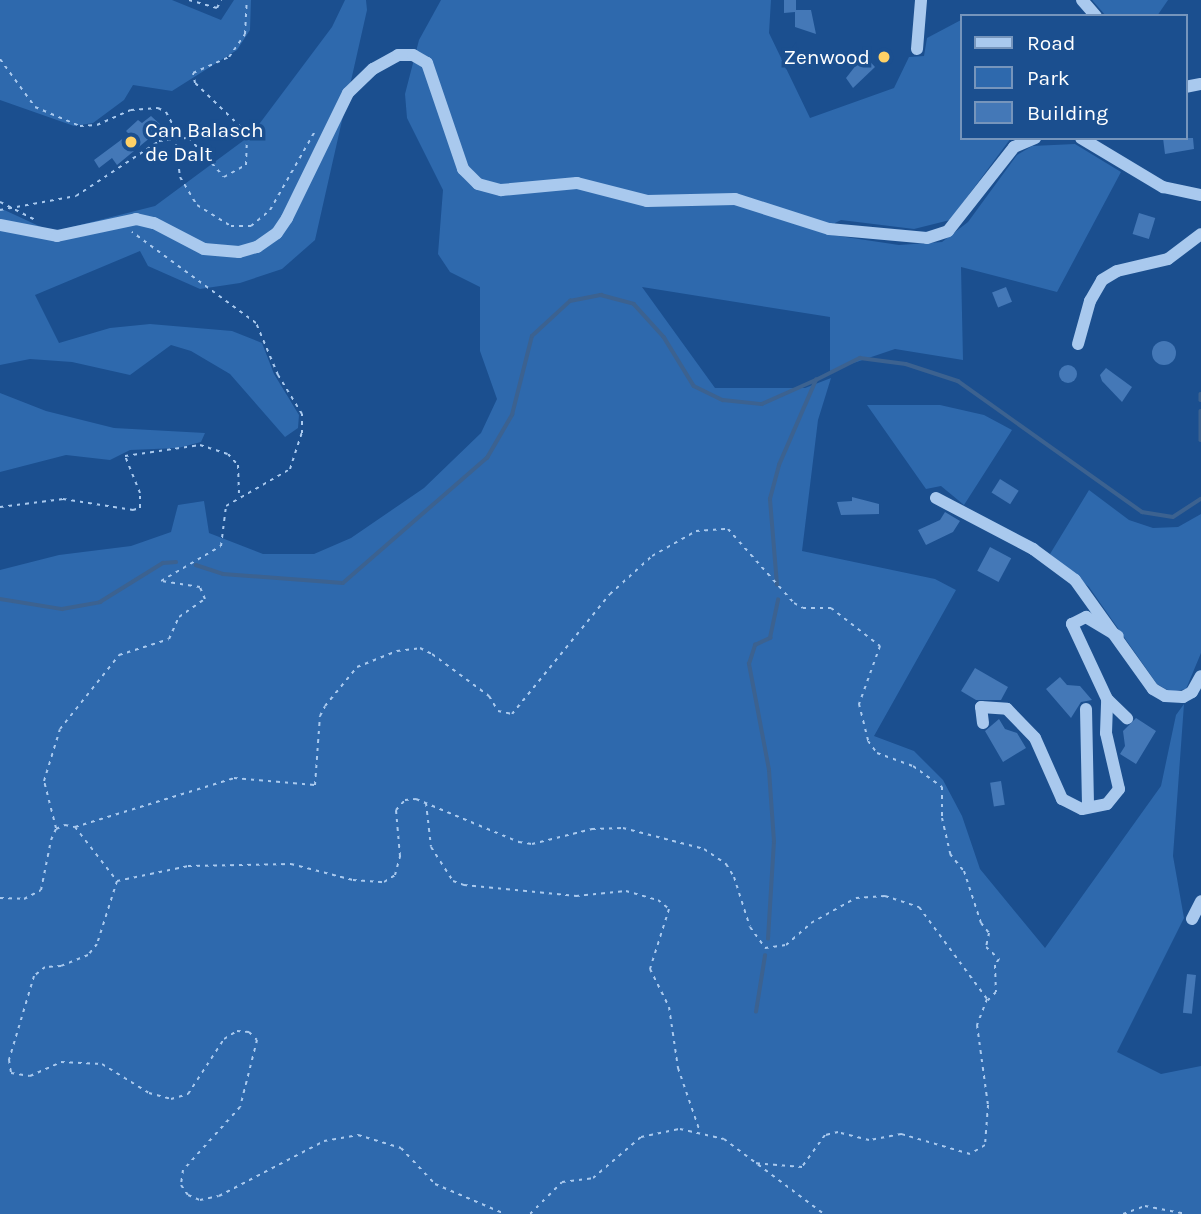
<!DOCTYPE html>
<html>
<head>
<meta charset="utf-8">
<style>
  body { margin:0 }
  #map { position:relative; width:1201px; height:1214px; overflow:hidden; background:#1b4f8f; font-family:Karla,sans-serif }
  div>[style] { position:absolute }
  [style*='--x'] { left:calc(var(--x)*1px); top:calc(var(--y)*1px); width:calc(var(--w)*1px); rotate:calc(var(--a)*1deg) }
  .green>* { inset:0; background:#2e69ad }
  .stream>* { height:3.5px; margin:-1.75px; padding:0 1.75px; transform-origin:1.75px; border-radius:1.75px; background:#3c6290 }
  .building>* { inset:0; background:#4478b7; transform-origin:0 0 }
  .round { border-radius:50% }
  .path>* { height:2px; margin-top:-1px; transform-origin:0; background:repeating-linear-gradient(90deg,#a9c9ee 0 3.5px,transparent 0 8.5px) }
  .minor>* { height:12px; margin:-6px; padding:0 6px; transform-origin:6px; border-radius:6px; background:#a9c9ee }
  .dots>* { width:19px; height:19px; translate:-50% -50%; box-sizing:border-box; border:4px solid #1b4f8f; border-radius:50% }
  span { translate:-50% -50%; white-space:nowrap; text-align:center; line-height:1.15; -webkit-text-stroke:7px #1b4f8f; paint-order:stroke }
  .poi-label { font-size:21px; color:#fff }
  .right { translate:-100% -50%; text-align:right }
  .left { translate:0 -50%; text-align:left }
  .legend { position:absolute; left:960px; top:14px; width:228px; height:126px; box-sizing:border-box; background:#1b4f8f; border:2px solid #7695bc; margin:0; padding:9px 12px; list-style:none; font-size:21px; color:#fff }
  .legend li { display:flex; align-items:center; gap:14px; height:35px }
  .legend b { width:35px; border:2px solid #7695bc }
</style>
</head>
<body>
<div id="map">
  <div class="green">
    <div style="clip-path:polygon(0 0,172px 0,221px 20px,234px 0,251px 0,250px 30px,237px 50px,172px 91px,133px 85px,124px 100px,93px 123px,74px 126px,0 100px)"></div>
    <div style="clip-path:polygon(345px 0,366px 0,367px 10px,315px 240px,282px 269px,240px 283px,200px 289px,148px 266px,140px 251px,35px 295px,59px 343px,110px 328px,150px 324px,232px 331px,262px 343px,274px 374px,299px 415px,298px 428px,285px 437px,230px 374px,191px 351px,171px 345px,130px 375px,72px 362px,30px 359px,0 365px,0 208px,52px 232px,155px 206px,251px 135px,332px 27px)"></div>
    <div style="clip-path:polygon(441px 0,771px 0,769px 33px,810px 118px,894px 88px,909px 57px,924px 56px,927px 38px,961px 20px,961px 138px,1011px 138px,950px 220px,914px 229px,841px 220px,835px 223px,832px 235px,899px 245px,942px 242px,968px 222px,1017px 155px,1032px 146px,1075px 144px,1121px 172px,1057px 292px,961px 267px,963px 360px,895px 349px,830px 371px,830px 317px,642px 287px,715px 388px,805px 388px,831px 378px,818px 420px,802px 551px,935px 579px,956px 590px,874px 736px,914px 751px,943px 780px,962px 816px,980px 869px,1045px 948px,1161px 786px,1176px 715px,1184px 704px,1173px 856px,1184px 918px,1117px 1052px,1161px 1074px,1201px 1066px,1201px 1214px,0 1214px,0 570px,59px 555px,131px 546px,171px 532px,178px 505px,204px 501px,209px 533px,263px 554px,314px 554px,351px 538px,424px 488px,481px 433px,497px 399px,480px 351px,480px 287px,450px 272px,438px 254px,443px 190px,407px 118px,405px 94px,419px 40px)"></div>
    <div style="clip-path:polygon(1092px 0,1168px 0,1157px 16px,1106px 16px)"></div>
    <div style="clip-path:polygon(0 393px,46px 411px,114px 428px,205px 433px,201px 442px,178px 448px,130px 450px,110px 460px,66px 455px,0 472px)"></div>
    <div style="clip-path:polygon(867px 405px,940px 405px,984px 415px,1012px 430px,964px 505px,941px 486px,926px 489px)"></div>
    <div style="clip-path:polygon(1089px 490px,1129px 520px,1153px 528px,1178px 527px,1201px 514px,1201px 653px,1186px 689px,1171px 692px,1157px 684px,1089px 587px,1050px 554px)"></div>
  </div>
  <div class="stream">
    <div style="--x:1201;--y:394;--w:6;--a:90"></div>
    <div style="--x:1201;--y:411;--w:29;--a:90"></div>
    <div style="--x:196;--y:565;--w:28;--a:18"></div>
    <div style="--x:223;--y:574;--w:120;--a:4.3"></div>
    <div style="--x:343;--y:583;--w:191;--a:-41"></div>
    <div style="--x:487;--y:458;--w:50;--a:-59.8"></div>
    <div style="--x:512;--y:415;--w:81;--a:-75.8"></div>
    <div style="--x:532;--y:336;--w:52;--a:-42.6"></div>
    <div style="--x:570;--y:301;--w:32;--a:-11"></div>
    <div style="--x:601;--y:295;--w:34;--a:15"></div>
    <div style="--x:634;--y:304;--w:45;--a:47.7"></div>
    <div style="--x:664;--y:337;--w:57;--a:58.5"></div>
    <div style="--x:694;--y:386;--w:32;--a:26"></div>
    <div style="--x:723;--y:400;--w:39;--a:6"></div>
    <div style="--x:762;--y:404;--w:59;--a:-24"></div>
    <div style="--x:777;--y:585;--w:86;--a:-94.7"></div>
    <div style="--x:770;--y:499;--w:35;--a:-75"></div>
    <div style="--x:779;--y:465;--w:93;--a:-66.5"></div>
    <div style="--x:816;--y:380;--w:49;--a:-26.6"></div>
    <div style="--x:860;--y:358;--w:46;--a:7.4"></div>
    <div style="--x:906;--y:364;--w:55;--a:18.1"></div>
    <div style="--x:958;--y:381;--w:226;--a:35.4"></div>
    <div style="--x:1142;--y:512;--w:31;--a:9"></div>
    <div style="--x:1173;--y:517;--w:33;--a:-33"></div>
    <div style="--x:0;--y:599;--w:63;--a:9.2"></div>
    <div style="--x:62;--y:609;--w:39;--a:-10"></div>
    <div style="--x:100;--y:602;--w:74;--a:-31.8"></div>
    <div style="--x:163;--y:563;--w:13;--a:-4"></div>
    <div style="--x:768;--y:939;--w:97;--a:-86.5"></div>
    <div style="--x:774;--y:842;--w:72;--a:-94"></div>
    <div style="--x:769;--y:770;--w:108;--a:-100.7"></div>
    <div style="--x:749;--y:664;--w:20;--a:-72"></div>
    <div style="--x:755;--y:645;--w:17;--a:-25"></div>
    <div style="--x:770;--y:638;--w:39;--a:-78"></div>
    <div style="--x:756;--y:1012;--w:57;--a:-80.9"></div>
  </div>
  <div class="building">
    <div style="clip-path:polygon(784px 0,796px 0,796px 10px,811px 10px,816px 34px,795px 27px,795px 12px,784px 13px)"></div>
    <div style="clip-path:polygon(864px 55px,875px 67px,853px 88px,846px 78px)"></div>
    <div style="clip-path:polygon(151px 116px,163px 127px,117px 165px,112px 158px,99px 168px,94px 160px,129px 134px,126px 131px,138px 120px,142px 123px)"></div>
    <div style="clip-path:polygon(1163px 138px,1193px 138px,1194px 149px,1165px 154px)"></div>
    <div style="left:1139px;top:213px;width:17px;height:22px;rotate:17deg"></div>
    <div style="left:1006px;top:287px;width:16px;height:15px;rotate:68deg"></div>
    <div class="round" style="left:1152px;top:341px;width:24px;height:24px"></div>
    <div class="round" style="left:1059px;top:365px;width:18px;height:18px"></div>
    <div style="clip-path:polygon(1106px 368px,1132px 387px,1122px 402px,1102px 381px,1100px 375px)"></div>
    <div style="left:1000px;top:479px;width:22px;height:16px;rotate:32deg"></div>
    <div style="clip-path:polygon(852px 497px,879px 504px,879px 514px,841px 515px,837px 502px,852px 501px)"></div>
    <div style="clip-path:polygon(945px 512px,960px 521px,953px 532px,926px 545px,918px 530px,940px 520px)"></div>
    <div style="left:990px;top:547px;width:24px;height:27px;rotate:28deg"></div>
    <div style="clip-path:polygon(975px 668px,1008px 687px,1001px 700px,976px 700px,961px 691px)"></div>
    <div style="clip-path:polygon(1060px 677px,1067px 685px,1080px 686px,1092px 700px,1081px 702px,1071px 718px,1046px 689px)"></div>
    <div style="clip-path:polygon(1136px 718px,1156px 731px,1136px 764px,1120px 754px,1125px 746px,1123px 731px)"></div>
    <div style="clip-path:polygon(999px 719px,1005px 729px,1017px 733px,1026px 748px,1003px 762px,985px 731px)"></div>
    <div style="left:1001px;top:781px;width:24px;height:11px;rotate:81deg"></div>
    <div style="left:1187px;top:974px;width:9px;height:39px;rotate:6deg"></div>
  </div>
  <div class="path">
    <div style="--x:189;--y:0;--w:29;--a:16"></div>
    <div style="--x:217;--y:8;--w:9;--a:-63"></div>
    <div style="--x:0;--y:59;--w:59;--a:53.9"></div>
    <div style="--x:35;--y:107;--w:49;--a:22.9"></div>
    <div style="--x:80;--y:126;--w:17;--a:-3"></div>
    <div style="--x:97;--y:125;--w:37;--a:-24"></div>
    <div style="--x:131;--y:110;--w:27;--a:-4"></div>
    <div style="--x:158;--y:108;--w:9;--a:27"></div>
    <div style="--x:166;--y:112;--w:17;--a:62"></div>
    <div style="--x:174;--y:127;--w:50;--a:83.2"></div>
    <div style="--x:180;--y:177;--w:33;--a:59"></div>
    <div style="--x:197;--y:205;--w:40;--a:32"></div>
    <div style="--x:231;--y:226;--w:20;--a:0"></div>
    <div style="--x:251;--y:226;--w:25;--a:-40"></div>
    <div style="--x:270;--y:210;--w:89;--a:-60.3"></div>
    <div style="--x:0;--y:202;--w:38;--a:27"></div>
    <div style="--x:0;--y:210;--w:77;--a:-10.4"></div>
    <div style="--x:76;--y:196;--w:100;--a:-33.5"></div>
    <div style="--x:159;--y:141;--w:30;--a:-6"></div>
    <div style="--x:189;--y:138;--w:52;--a:48.1"></div>
    <div style="--x:224;--y:177;--w:25;--a:-29"></div>
    <div style="--x:246;--y:165;--w:32;--a:-88"></div>
    <div style="--x:247;--y:133;--w:72;--a:-136.1"></div>
    <div style="--x:195;--y:83;--w:10;--a:-101"></div>
    <div style="--x:193;--y:73;--w:39;--a:-24"></div>
    <div style="--x:229;--y:57;--w:28;--a:-55"></div>
    <div style="--x:245;--y:34;--w:34;--a:-87"></div>
    <div style="--x:0;--y:507;--w:64;--a:-7.2"></div>
    <div style="--x:63;--y:499;--w:71;--a:8.9"></div>
    <div style="--x:133;--y:510;--w:7;--a:-16"></div>
    <div style="--x:140;--y:508;--w:15;--a:-90"></div>
    <div style="--x:140;--y:493;--w:40;--a:-112"></div>
    <div style="--x:125;--y:456;--w:76;--a:-8.3"></div>
    <div style="--x:200;--y:445;--w:29;--a:18"></div>
    <div style="--x:228;--y:454;--w:15;--a:48"></div>
    <div style="--x:238;--y:465;--w:28;--a:88"></div>
    <div style="--x:426;--y:803;--w:44;--a:83.5"></div>
    <div style="--x:431;--y:847;--w:40;--a:57.1"></div>
    <div style="--x:453;--y:881;--w:12;--a:20"></div>
    <div style="--x:464;--y:885;--w:113;--a:5.6"></div>
    <div style="--x:576;--y:896;--w:50;--a:-5.7"></div>
    <div style="--x:626;--y:891;--w:33;--a:16"></div>
    <div style="--x:658;--y:900;--w:14;--a:39"></div>
    <div style="--x:669;--y:909;--w:63;--a:107.6"></div>
    <div style="--x:650;--y:969;--w:42;--a:63.4"></div>
    <div style="--x:669;--y:1007;--w:62;--a:81.6"></div>
    <div style="--x:678;--y:1068;--w:68;--a:71"></div>
    <div style="--x:75;--y:827;--w:166;--a:-17.1"></div>
    <div style="--x:234;--y:778;--w:81;--a:4.9"></div>
    <div style="--x:315;--y:785;--w:69;--a:-85.9"></div>
    <div style="--x:320;--y:716;--w:11;--a:-63"></div>
    <div style="--x:325;--y:706;--w:50;--a:-50.6"></div>
    <div style="--x:357;--y:667;--w:43;--a:-21.8"></div>
    <div style="--x:397;--y:651;--w:23;--a:-7"></div>
    <div style="--x:420;--y:648;--w:13;--a:27"></div>
    <div style="--x:432;--y:654;--w:71;--a:36.4"></div>
    <div style="--x:489;--y:696;--w:17;--a:59"></div>
    <div style="--x:498;--y:711;--w:14;--a:12"></div>
    <div style="--x:512;--y:714;--w:155;--a:-50.8"></div>
    <div style="--x:610;--y:594;--w:57;--a:-42.1"></div>
    <div style="--x:652;--y:556;--w:51;--a:-29.6"></div>
    <div style="--x:696;--y:531;--w:32;--a:-4"></div>
    <div style="--x:728;--y:529;--w:99;--a:48.3"></div>
    <div style="--x:794;--y:603;--w:10;--a:29"></div>
    <div style="--x:803;--y:608;--w:28;--a:0"></div>
    <div style="--x:831;--y:608;--w:62;--a:37.8"></div>
    <div style="--x:880;--y:646;--w:62;--a:109.9"></div>
    <div style="--x:859;--y:704;--w:38;--a:76"></div>
    <div style="--x:868;--y:741;--w:15;--a:53"></div>
    <div style="--x:877;--y:753;--w:38;--a:20"></div>
    <div style="--x:913;--y:766;--w:36;--a:36"></div>
    <div style="--x:942;--y:787;--w:31;--a:90"></div>
    <div style="--x:942;--y:818;--w:37;--a:77"></div>
    <div style="--x:950;--y:854;--w:22;--a:51"></div>
    <div style="--x:964;--y:871;--w:55;--a:71.9"></div>
    <div style="--x:981;--y:923;--w:13;--a:51"></div>
    <div style="--x:989;--y:933;--w:14;--a:102"></div>
    <div style="--x:986;--y:947;--w:18;--a:43"></div>
    <div style="--x:999;--y:959;--w:7;--a:124"></div>
    <div style="--x:995;--y:965;--w:27;--a:88"></div>
    <div style="--x:996;--y:992;--w:17;--a:135"></div>
    <div style="--x:56;--y:828;--w:49;--a:-104.3"></div>
    <div style="--x:44;--y:781;--w:54;--a:-72.9"></div>
    <div style="--x:60;--y:729;--w:95;--a:-51.4"></div>
    <div style="--x:119;--y:655;--w:52;--a:-17.7"></div>
    <div style="--x:169;--y:639;--w:24;--a:-66"></div>
    <div style="--x:179;--y:617;--w:32;--a:-35"></div>
    <div style="--x:205;--y:599;--w:13;--a:-113"></div>
    <div style="--x:200;--y:587;--w:39;--a:-171"></div>
    <div style="--x:161;--y:581;--w:69;--a:-30.3"></div>
    <div style="--x:221;--y:546;--w:40;--a:-82.9"></div>
    <div style="--x:226;--y:506;--w:74;--a:-30"></div>
    <div style="--x:290;--y:469;--w:38;--a:-72"></div>
    <div style="--x:302;--y:433;--w:19;--a:-90"></div>
    <div style="--x:302;--y:414;--w:46;--a:-121.6"></div>
    <div style="--x:278;--y:375;--w:56;--a:-112.9"></div>
    <div style="--x:256;--y:323;--w:154;--a:-143.7"></div>
    <div style="--x:117;--y:881;--w:73;--a:-11.9"></div>
    <div style="--x:188;--y:866;--w:103;--a:-1.1"></div>
    <div style="--x:291;--y:864;--w:64;--a:14.5"></div>
    <div style="--x:353;--y:880;--w:31;--a:4"></div>
    <div style="--x:384;--y:882;--w:13;--a:-32"></div>
    <div style="--x:395;--y:875;--w:20;--a:-75"></div>
    <div style="--x:400;--y:856;--w:46;--a:-95"></div>
    <div style="--x:396;--y:810;--w:13;--a:-48"></div>
    <div style="--x:405;--y:800;--w:11;--a:-5"></div>
    <div style="--x:416;--y:799;--w:112;--a:22.7"></div>
    <div style="--x:519;--y:842;--w:13;--a:9"></div>
    <div style="--x:532;--y:844;--w:62;--a:-14"></div>
    <div style="--x:592;--y:829;--w:31;--a:-2"></div>
    <div style="--x:623;--y:828;--w:84;--a:14.5"></div>
    <div style="--x:704;--y:849;--w:27;--a:34"></div>
    <div style="--x:726;--y:864;--w:15;--a:58"></div>
    <div style="--x:734;--y:877;--w:52;--a:72.3"></div>
    <div style="--x:750;--y:927;--w:26;--a:54"></div>
    <div style="--x:765;--y:948;--w:21;--a:-8"></div>
    <div style="--x:786;--y:945;--w:33;--a:-41"></div>
    <div style="--x:811;--y:923;--w:51;--a:-29.1"></div>
    <div style="--x:856;--y:898;--w:29;--a:-4"></div>
    <div style="--x:885;--y:896;--w:36;--a:18"></div>
    <div style="--x:919;--y:907;--w:114;--a:53.5"></div>
    <div style="--x:987;--y:999;--w:28;--a:111"></div>
    <div style="--x:977;--y:1025;--w:81;--a:82.2"></div>
    <div style="--x:988;--y:1105;--w:40;--a:94.3"></div>
    <div style="--x:985;--y:1145;--w:17;--a:149"></div>
    <div style="--x:970;--y:1154;--w:72;--a:-163.8"></div>
    <div style="--x:901;--y:1134;--w:33;--a:169"></div>
    <div style="--x:869;--y:1140;--w:32;--a:-166"></div>
    <div style="--x:838;--y:1132;--w:13;--a:167"></div>
    <div style="--x:825;--y:1135;--w:39;--a:126"></div>
    <div style="--x:802;--y:1167;--w:49;--a:-175.3"></div>
    <div style="--x:0;--y:898;--w:24;--a:2"></div>
    <div style="--x:24;--y:899;--w:19;--a:-28"></div>
    <div style="--x:41;--y:890;--w:51;--a:-78.7"></div>
    <div style="--x:51;--y:840;--w:12;--a:-66"></div>
    <div style="--x:56;--y:829;--w:10;--a:-24"></div>
    <div style="--x:65;--y:825;--w:10;--a:11"></div>
    <div style="--x:75;--y:827;--w:68;--a:52.1"></div>
    <div style="--x:117;--y:881;--w:66;--a:107.6"></div>
    <div style="--x:97;--y:944;--w:14;--a:129"></div>
    <div style="--x:88;--y:955;--w:29;--a:158"></div>
    <div style="--x:61;--y:966;--w:16;--a:176"></div>
    <div style="--x:45;--y:967;--w:14;--a:141"></div>
    <div style="--x:34;--y:976;--w:88;--a:106.6"></div>
    <div style="--x:9;--y:1060;--w:13;--a:81"></div>
    <div style="--x:11;--y:1073;--w:19;--a:9"></div>
    <div style="--x:30;--y:1076;--w:34;--a:-24"></div>
    <div style="--x:61;--y:1062;--w:41;--a:2.8"></div>
    <div style="--x:102;--y:1064;--w:55;--a:31.7"></div>
    <div style="--x:149;--y:1093;--w:23;--a:15"></div>
    <div style="--x:171;--y:1099;--w:18;--a:-16"></div>
    <div style="--x:188;--y:1094;--w:66;--a:-56.8"></div>
    <div style="--x:224;--y:1039;--w:15;--a:-32"></div>
    <div style="--x:237;--y:1031;--w:12;--a:5"></div>
    <div style="--x:249;--y:1032;--w:11;--a:45"></div>
    <div style="--x:257;--y:1040;--w:69;--a:104.2"></div>
    <div style="--x:240;--y:1107;--w:85;--a:132.1"></div>
    <div style="--x:183;--y:1170;--w:15;--a:98"></div>
    <div style="--x:181;--y:1185;--w:12;--a:55"></div>
    <div style="--x:188;--y:1195;--w:13;--a:23"></div>
    <div style="--x:200;--y:1200;--w:19;--a:-12"></div>
    <div style="--x:219;--y:1196;--w:119;--a:-27.6"></div>
    <div style="--x:324;--y:1141;--w:35;--a:-10"></div>
    <div style="--x:358;--y:1135;--w:45;--a:16.8"></div>
    <div style="--x:401;--y:1148;--w:50;--a:46.6"></div>
    <div style="--x:435;--y:1184;--w:76;--a:23.2"></div>
    <div style="--x:530;--y:1214;--w:45;--a:-45"></div>
    <div style="--x:562;--y:1182;--w:31;--a:-7"></div>
    <div style="--x:593;--y:1178;--w:63;--a:-40.5"></div>
    <div style="--x:641;--y:1137;--w:40;--a:-12"></div>
    <div style="--x:680;--y:1129;--w:45;--a:12.8"></div>
    <div style="--x:724;--y:1139;--w:125;--a:36.9"></div>
    <div style="--x:1123;--y:1214;--w:23;--a:-20"></div>
    <div style="--x:1145;--y:1206;--w:42;--a:11"></div>
  </div>
  <div class="minor">
    <div style="--x:1082;--y:0;--w:21;--a:49"></div>
    <div style="--x:917;--y:49;--w:49;--a:-85.3"></div>
    <div style="--x:1185;--y:87;--w:16;--a:-11"></div>
    <div style="--x:1081;--y:138;--w:96;--a:30.9"></div>
    <div style="--x:1163;--y:187;--w:39;--a:12"></div>
    <div style="--x:0;--y:225;--w:58;--a:10.9"></div>
    <div style="--x:57;--y:236;--w:81;--a:-12.1"></div>
    <div style="--x:136;--y:219;--w:18;--a:13"></div>
    <div style="--x:154;--y:223;--w:56;--a:27.5"></div>
    <div style="--x:204;--y:249;--w:35;--a:5"></div>
    <div style="--x:239;--y:252;--w:19;--a:-16"></div>
    <div style="--x:257;--y:247;--w:24;--a:-35"></div>
    <div style="--x:277;--y:233;--w:18;--a:-56"></div>
    <div style="--x:287;--y:218;--w:139;--a:-64"></div>
    <div style="--x:348;--y:93;--w:35;--a:-44"></div>
    <div style="--x:373;--y:69;--w:29;--a:-29"></div>
    <div style="--x:398;--y:55;--w:15;--a:0"></div>
    <div style="--x:413;--y:55;--w:16;--a:30"></div>
    <div style="--x:427;--y:63;--w:112;--a:71.2"></div>
    <div style="--x:463;--y:169;--w:21;--a:45"></div>
    <div style="--x:478;--y:184;--w:24;--a:15"></div>
    <div style="--x:501;--y:190;--w:76;--a:-5.3"></div>
    <div style="--x:577;--y:183;--w:72;--a:14.4"></div>
    <div style="--x:647;--y:201;--w:88;--a:-1.3"></div>
    <div style="--x:735;--y:199;--w:99;--a:17.7"></div>
    <div style="--x:829;--y:229;--w:98;--a:5.2"></div>
    <div style="--x:927;--y:238;--w:22;--a:-18"></div>
    <div style="--x:948;--y:231;--w:107;--a:-51.8"></div>
    <div style="--x:1014;--y:147;--w:23;--a:-23"></div>
    <div style="--x:1078;--y:344;--w:45;--a:-74.4"></div>
    <div style="--x:1090;--y:301;--w:24;--a:-60"></div>
    <div style="--x:1102;--y:280;--w:17;--a:-31"></div>
    <div style="--x:1117;--y:271;--w:52;--a:-13.2"></div>
    <div style="--x:1168;--y:259;--w:41;--a:-37.1"></div>
    <div style="--x:936;--y:498;--w:110;--a:27.7"></div>
    <div style="--x:1033;--y:549;--w:52;--a:36.4"></div>
    <div style="--x:1075;--y:580;--w:134;--a:54.4"></div>
    <div style="--x:1153;--y:689;--w:14;--a:30"></div>
    <div style="--x:1165;--y:696;--w:18;--a:3"></div>
    <div style="--x:1183;--y:697;--w:10;--a:-29"></div>
    <div style="--x:1192;--y:692;--w:18;--a:-61"></div>
    <div style="--x:1107;--y:699;--w:28;--a:44"></div>
    <div style="--x:1086;--y:709;--w:98;--a:88.8"></div>
    <div style="--x:983;--y:723;--w:16;--a:-97"></div>
    <div style="--x:981;--y:707;--w:26;--a:4"></div>
    <div style="--x:1007;--y:709;--w:40;--a:46"></div>
    <div style="--x:1035;--y:738;--w:67;--a:66.1"></div>
    <div style="--x:1062;--y:799;--w:22;--a:27"></div>
    <div style="--x:1082;--y:809;--w:25;--a:-11"></div>
    <div style="--x:1107;--y:804;--w:19;--a:-51"></div>
    <div style="--x:1119;--y:789;--w:57;--a:-103.1"></div>
    <div style="--x:1106;--y:733;--w:34;--a:-88"></div>
    <div style="--x:1107;--y:699;--w:83;--a:-115"></div>
    <div style="--x:1072;--y:624;--w:16;--a:-27"></div>
    <div style="--x:1086;--y:617;--w:37;--a:31"></div>
    <div style="--x:1192;--y:919;--w:20;--a:-63"></div>
  </div>
  <div class="dots">
    <div style="left:884px;top:57px;background:#ffd166"></div>
    <div style="left:131px;top:142px;background:#ffd166"></div>
  </div>
  <div class="poi-label">
    <span class="right" style="left:870px;top:57px">Zenwood</span>
    <span class="left" style="left:145px;top:142px">Can Balasch<br>de Dalt</span>
  </div>
  <ul class="legend">
  <li><b style="height:9px;background:#a9c9ee"></b>Road</li>
  <li><b style="height:19px;background:#2e69ad"></b>Park</li>
  <li><b style="height:19px;background:#4478b7"></b>Building</li>
  </ul>
</div>
</body>
</html>
